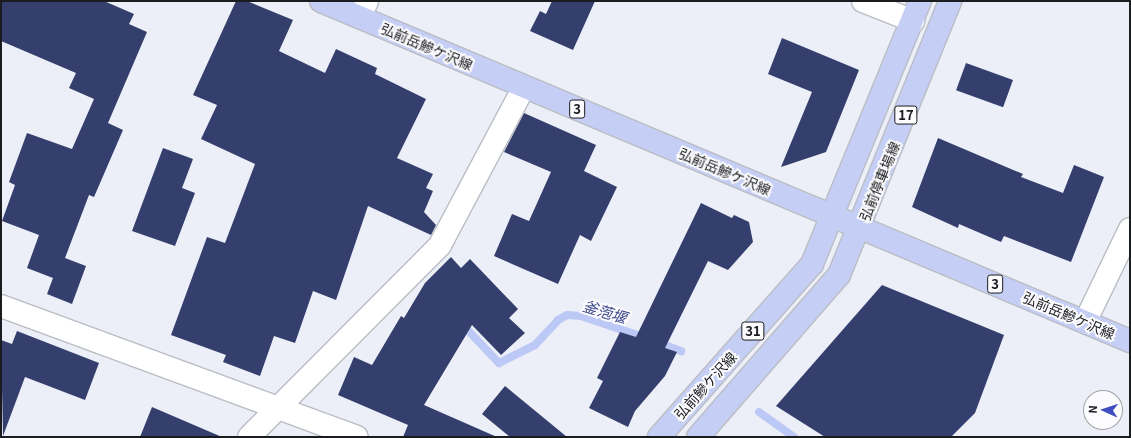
<!DOCTYPE html>
<html>
<head>
<meta charset="utf-8">
<style>
  body { margin:0 }
  #map { position:relative; width:1131px; height:438px; overflow:hidden; background:#eceff7; font-family:Georgia,"Noto Sans JP",serif }
  div>[style] { position:absolute }
  [style*='--x'] { left:calc(var(--x)*1px); top:calc(var(--y)*1px); width:calc(var(--w)*1px); rotate:calc(var(--a)*1deg) }
  .stream>* { height:8px; margin:-4px; padding:0 4px; transform-origin:4px; border-radius:4px; background:#bcc8f5 }
  .building>* { inset:0; background:#353f6e; transform-origin:0 0 }
  .roads { filter:drop-shadow(1px 0 #bbbdc4) drop-shadow(-1px 0 #bbbdc4) drop-shadow(0 1px #bbbdc4) drop-shadow(0 -1px #bbbdc4) }
  .minor>* { height:22px; margin:-11px; padding:0 11px; transform-origin:11px; border-radius:11px; background:#fff }
  .major>* { height:22px; margin:-11px; padding:0 11px; transform-origin:11px; border-radius:11px; background:#c5cef4 }
  span { translate:-50% -50%; white-space:nowrap; text-align:center; line-height:1.15; -webkit-text-stroke:4px #fcfcfe; paint-order:stroke }
  .shield-label span { padding:1px 3px; background:#fcfcfe; border:1px solid; border-radius:3px; -webkit-text-stroke-width:0 }
  .shield-label { font-size:13px; color:#1b1c1f; font-weight:700 }
  .street-label { font-size:14px; color:#1b1c1f }
  .water-label { font-size:15px; color:#3a4689; font-style:italic }
  .frame { position:absolute; inset:0; border:2px solid #1b1c1f; pointer-events:none }
  .north { position:absolute; left:1083px; top:390px; width:40px; height:40px; box-sizing:border-box; background:#fcfcfe; border:1px solid #a2a2a5; border-radius:50%; rotate:273deg; font-size:11px; font-weight:700; line-height:16px; text-align:center; color:#1b1c1f }
  .north::after { content:''; display:block; margin:auto; width:14px; height:18px; background:#404dc1; clip-path:polygon(50% 0,100% 100%,50% 72%,0 100%) }
</style>
</head>
<body>
<div id="map">
  <div class="stream">
    <div style="--x:462;--y:324;--w:54;--a:46.5"></div>
    <div style="--x:499;--y:363;--w:40;--a:-26.6"></div>
    <div style="--x:535;--y:345;--w:34;--a:-47"></div>
    <div style="--x:558;--y:320;--w:10;--a:-29"></div>
    <div style="--x:567;--y:315;--w:14;--a:4"></div>
    <div style="--x:581;--y:316;--w:69;--a:18.7"></div>
    <div style="--x:657;--y:342;--w:26;--a:21"></div>
    <div style="--x:759;--y:412;--w:43;--a:35.5"></div>
  </div>
  <div class="building">
    <div style="clip-path:polygon(1px 1px,104px 1px,134px 14px,129px 24px,147px 32px,108px 123px,123px 130px,94px 197px,89px 195px,65px 258px,86px 266px,72px 304px,47px 294px,53px 278px,27px 268px,39px 235px,2px 221px,15px 185px,9px 182px,27px 133px,72px 149px,94px 99px,69px 88px,76px 73px,1px 41px)"></div>
    <div style="clip-path:polygon(236px 1px,247px 1px,293px 20px,279px 51px,325px 73px,336px 49px,377px 68px,375px 74px,426px 99px,397px 158px,433px 174px,426px 188px,433px 191px,424px 212px,436px 225px,431px 235px,368px 206px,336px 300px,313px 291px,295px 343px,274px 336px,260px 376px,223px 362px,226px 355px,171px 335px,207px 237px,225px 243px,255px 164px,201px 139px,217px 105px,193px 95px)"></div>
    <div style="clip-path:polygon(552px 1px,595px 1px,573px 50px,530px 31px,540px 11px,546px 14px)"></div>
    <div style="clip-path:polygon(782px 38px,859px 70px,826px 152px,781px 167px,812px 92px,768px 74px)"></div>
    <div style="left:966px;top:63px;width:50px;height:29px;rotate:20deg"></div>
    <div style="clip-path:polygon(524px 113px,596px 145px,584px 171px,617px 187px,591px 241px,580px 235px,558px 284px,494px 256px,512px 214px,529px 221px,551px 172px,504px 152px)"></div>
    <div style="clip-path:polygon(938px 138px,1023px 174px,1021px 177px,1063px 193px,1074px 165px,1104px 177px,1071px 262px,1004px 236px,1001px 242px,959px 224px,958px 228px,912px 207px)"></div>
    <div style="clip-path:polygon(163px 148px,193px 159px,182px 188px,195px 193px,175px 246px,132px 231px)"></div>
    <div style="clip-path:polygon(701px 203px,732px 218px,734px 215px,749px 222px,753px 242px,728px 270px,708px 261px,665px 348px,677px 352px,665px 376px,635px 411px,628px 427px,589px 408px,603px 381px,597px 378px,620px 332px,636px 337px)"></div>
    <div style="clip-path:polygon(451px 257px,461px 268px,470px 259px,518px 309px,509px 318px,525px 333px,501px 355px,472px 325px,424px 405px,497px 437px,403px 437px,408px 425px,338px 395px,354px 357px,372px 365px,401px 316px,404px 318px,425px 283px)"></div>
    <div style="clip-path:polygon(882px 285px,1004px 335px,975px 413px,951px 437px,825px 437px,776px 406px)"></div>
    <div style="clip-path:polygon(17px 331px,99px 363px,85px 400px,25px 377px,3px 436px,1px 340px,12px 344px)"></div>
    <div style="clip-path:polygon(505px 386px,567px 437px,510px 437px,482px 414px)"></div>
    <div style="clip-path:polygon(152px 407px,222px 437px,140px 437px)"></div>
  </div>
  <div class="roads">
    <div class="minor">
      <div style="--x:863;--y:1;--w:54;--a:21.8"></div>
      <div style="--x:360;--y:17;--w:17;--a:-66"></div>
      <div style="--x:1;--y:306;--w:379;--a:20.2"></div>
      <div style="--x:1085;--y:322;--w:103;--a:-64.2"></div>
      <div style="--x:249;--y:437;--w:271;--a:-45.1"></div>
      <div style="--x:440;--y:245;--w:179;--a:-62"></div>
    </div>
    <div class="major">
      <div style="--x:321;--y:1;--w:878;--a:22.8"></div>
      <div style="--x:659;--y:437;--w:231;--a:-48.5"></div>
      <div style="--x:812;--y:264;--w:284;--a:-67.7"></div>
      <div style="--x:698;--y:437;--w:215;--a:-49"></div>
      <div style="--x:839;--y:275;--w:296;--a:-67.9"></div>
    </div>
  </div>
  <div class="shield-label">
    <span style="left:577px;top:109px">3</span>
    <span style="left:906px;top:115px">17</span>
    <span style="left:995px;top:284px">3</span>
    <span style="left:753px;top:331px">31</span>
  </div>
  <div class="street-label">
    <span style="left:427px;top:46px;rotate:23deg">弘前岳鰺ケ沢線</span>
    <span style="left:725px;top:171px;rotate:23deg">弘前岳鰺ケ沢線</span>
    <span style="left:879px;top:181px;rotate:-68deg">弘前停車場線</span>
    <span style="left:1069px;top:315px;rotate:23deg">弘前岳鰺ケ沢線</span>
    <span style="left:705px;top:385px;rotate:-48deg">弘前鰺ケ沢線</span>
  </div>
  <div class="water-label">
    <span style="left:605px;top:311px;rotate:17deg">釜萢堰</span>
  </div>
  <div class="frame"></div>
  <div class="north">N</div>
</div>
</body>
</html>
